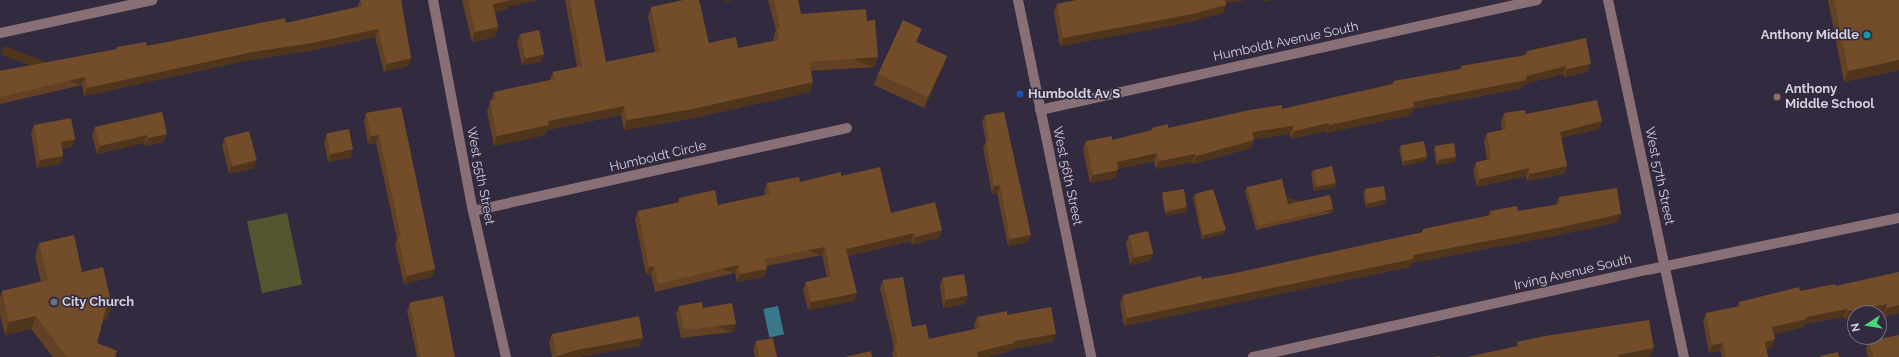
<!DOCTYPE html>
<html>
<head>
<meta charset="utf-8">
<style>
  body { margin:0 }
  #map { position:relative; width:1899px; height:357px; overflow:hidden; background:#322a3f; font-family:Raleway,sans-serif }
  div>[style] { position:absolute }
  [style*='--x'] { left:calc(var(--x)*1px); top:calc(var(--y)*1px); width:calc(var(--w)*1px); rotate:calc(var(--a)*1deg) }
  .green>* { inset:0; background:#535630; transform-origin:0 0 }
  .water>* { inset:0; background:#3a798d; transform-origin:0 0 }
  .minor>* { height:10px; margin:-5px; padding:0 5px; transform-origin:5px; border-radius:5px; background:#897076 }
  .wall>* { inset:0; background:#634124 }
  .shaded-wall>* { inset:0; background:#50351d; transform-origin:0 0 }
  .building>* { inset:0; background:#734c2a; transform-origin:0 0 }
  .dots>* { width:11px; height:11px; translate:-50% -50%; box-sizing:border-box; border:2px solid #322a3f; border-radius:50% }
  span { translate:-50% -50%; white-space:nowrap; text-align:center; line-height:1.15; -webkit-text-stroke:3px #322a3f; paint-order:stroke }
  .poi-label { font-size:13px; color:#d4cfdd; font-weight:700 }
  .right { translate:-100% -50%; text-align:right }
  .left { translate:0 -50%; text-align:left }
  .street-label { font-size:13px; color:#d4cfdd }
  .north { position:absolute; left:1847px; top:305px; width:40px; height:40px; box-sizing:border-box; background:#322a3f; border:1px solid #736c7e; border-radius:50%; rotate:258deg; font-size:11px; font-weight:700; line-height:16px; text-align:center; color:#d4cfdd }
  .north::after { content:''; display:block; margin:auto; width:14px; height:18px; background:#49d778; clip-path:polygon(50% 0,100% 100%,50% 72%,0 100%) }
</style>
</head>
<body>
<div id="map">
  <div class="green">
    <div style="left:287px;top:213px;width:73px;height:41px;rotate:78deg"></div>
  </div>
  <div class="water">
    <div style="left:778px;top:306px;width:29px;height:15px;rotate:78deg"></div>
  </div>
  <div class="minor">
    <div style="--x:433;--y:0;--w:215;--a:79.3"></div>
    <div style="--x:473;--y:211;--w:150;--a:77.3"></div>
    <div style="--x:1018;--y:0;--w:364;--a:78.4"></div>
    <div style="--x:1608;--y:0;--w:365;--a:78"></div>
    <div style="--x:0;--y:33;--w:156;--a:-12.2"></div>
    <div style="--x:1040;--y:110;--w:509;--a:-12.48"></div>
    <div style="--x:473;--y:211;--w:383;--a:-12.5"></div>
    <div style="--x:1253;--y:357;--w:403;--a:-12.5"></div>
    <div style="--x:1647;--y:270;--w:257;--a:-11.7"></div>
  </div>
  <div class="wall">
    <div style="clip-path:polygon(360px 0,401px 0,411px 58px,408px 66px,384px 72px,375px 37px,309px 51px,249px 60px,84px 96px,82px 85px,0 104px,0 71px,116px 50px,117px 47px,147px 46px,286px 23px,358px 7px)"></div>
    <div style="clip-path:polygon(462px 0,538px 0,509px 6px,508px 9px,495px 12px,498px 27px,495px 37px,472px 42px)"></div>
    <div style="clip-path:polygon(565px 0,594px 0,606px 62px,655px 52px,648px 17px,651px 7px,709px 43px,738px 48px,774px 41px,773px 38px,776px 31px,768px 0,798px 0,801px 14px,867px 21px,878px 57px,874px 67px,811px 71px,810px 92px,689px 119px,624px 130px,621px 115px,547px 130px,545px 135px,494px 146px,487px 111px,494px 92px,550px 80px,553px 72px,577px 67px)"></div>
    <div style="clip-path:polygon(1077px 0,1245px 0,1226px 3px,1226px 5px,1223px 13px,1190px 22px,1060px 46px,1054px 12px,1057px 4px)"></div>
    <div style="clip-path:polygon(1828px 0,1899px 0,1899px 70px,1844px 82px)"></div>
    <div style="clip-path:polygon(520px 34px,541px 62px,522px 65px,517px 42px)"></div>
    <div style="clip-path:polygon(917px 42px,947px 56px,943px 67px,924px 108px,874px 85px,878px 74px)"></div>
    <div style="clip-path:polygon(1527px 51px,1588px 72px,1564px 77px,1563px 74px,1525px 84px,1523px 88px,1413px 109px,1411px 115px,1326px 133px,1326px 131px,1291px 139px,1290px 134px,1254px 139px,1251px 148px,1193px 164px,1192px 162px,1156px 169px,1154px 161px,1118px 169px,1115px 178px,1090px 183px,1083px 149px,1086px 141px,1112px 140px,1151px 131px,1152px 128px,1168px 128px,1282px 109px,1392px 84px,1394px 81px,1460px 69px,1461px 66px,1525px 55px)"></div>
    <div style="clip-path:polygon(401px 107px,435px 269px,432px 277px,404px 284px,395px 245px,397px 239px,376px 143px,368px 144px,364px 121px,366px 113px)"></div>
    <div style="clip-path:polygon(162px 112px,164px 142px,145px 146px,144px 143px,97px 154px,92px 135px,95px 127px)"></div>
    <div style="clip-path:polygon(1504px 113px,1526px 114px,1599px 129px,1561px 138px,1567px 166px,1564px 174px,1527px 181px,1526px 176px,1477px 187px,1473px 170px,1476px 162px,1487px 160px,1484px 141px,1487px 133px,1502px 130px,1501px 121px)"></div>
    <div style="clip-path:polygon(985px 115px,1028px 242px,1008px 246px,997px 193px,992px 194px,983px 148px,986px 142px,982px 122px)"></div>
    <div style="clip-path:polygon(34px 125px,75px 139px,72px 147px,62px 149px,63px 156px,60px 164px,37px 168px,31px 133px)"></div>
    <div style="clip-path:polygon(327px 134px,350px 158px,328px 162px,324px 142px)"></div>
    <div style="clip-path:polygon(225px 137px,257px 160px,254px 168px,229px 174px,222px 145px)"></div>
    <div style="clip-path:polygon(1401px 146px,1425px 161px,1403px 166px,1399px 150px)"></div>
    <div style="clip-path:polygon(1435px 146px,1456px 157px,1455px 162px,1436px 165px,1434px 150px)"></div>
    <div style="clip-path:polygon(1313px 170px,1336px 183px,1334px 188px,1314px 191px,1311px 174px)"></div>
    <div style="clip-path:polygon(841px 176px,891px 213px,942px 230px,939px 238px,912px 245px,911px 241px,848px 256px,854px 301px,808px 310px,803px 290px,806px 282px,827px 277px,822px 255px,766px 266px,767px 269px,764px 277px,737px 282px,735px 273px,655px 292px,651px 274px,646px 275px,635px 219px,638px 211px,678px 203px,679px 198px,718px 205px,765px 195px,764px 191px,767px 183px,800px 182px)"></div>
    <div style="clip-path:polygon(1247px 187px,1288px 204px,1333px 209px,1332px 213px,1256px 230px,1245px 191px)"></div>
    <div style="clip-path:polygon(1365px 190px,1385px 204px,1366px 208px,1363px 194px)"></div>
    <div style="clip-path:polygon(1163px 194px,1187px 207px,1186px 212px,1166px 216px,1162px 198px)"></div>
    <div style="clip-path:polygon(1195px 194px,1224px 234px,1202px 239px,1193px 198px)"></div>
    <div style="clip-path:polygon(1559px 197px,1618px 222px,1554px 236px,1412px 263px,1410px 267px,1124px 326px,1120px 303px,1123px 295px,1202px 279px,1231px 274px,1421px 233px,1423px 229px,1488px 216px,1490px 211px,1518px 211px,1556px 205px)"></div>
    <div style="clip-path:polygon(1129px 235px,1153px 253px,1150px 261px,1130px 265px,1126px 243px)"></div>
    <div style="clip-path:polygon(39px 243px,82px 272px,112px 306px,107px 319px,103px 320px,97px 343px,117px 351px,115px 357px,53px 357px,31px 329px,5px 335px,0 315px,0 297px,2px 291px,41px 282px,35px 256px)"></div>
    <div style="clip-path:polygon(1899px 272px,1899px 313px,1884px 316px,1884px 312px,1879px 313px,1855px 313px,1855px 318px,1845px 319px,1844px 317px,1805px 324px,1804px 327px,1774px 334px,1775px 339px,1772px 347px,1766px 349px,1768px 357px,1722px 357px,1720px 351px,1709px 353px,1703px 321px,1706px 313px,1737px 307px,1739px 302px,1800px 291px,1836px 286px)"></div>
    <div style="clip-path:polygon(942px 278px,965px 304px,943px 308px,940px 286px)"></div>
    <div style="clip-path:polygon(883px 280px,912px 327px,929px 339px,975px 329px,974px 325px,977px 317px,1007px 315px,1053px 342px,1012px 349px,1011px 351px,987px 357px,893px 357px,892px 353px,894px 348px,880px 288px)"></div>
    <div style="clip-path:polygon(410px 303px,455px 357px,417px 357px,407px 311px)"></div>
    <div style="clip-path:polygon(679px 306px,703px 308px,736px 324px,733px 332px,681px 338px,676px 314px)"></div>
    <div style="clip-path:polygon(552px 334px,640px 346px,578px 357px,552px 357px,549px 342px)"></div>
    <div style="clip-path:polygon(756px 341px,777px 357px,755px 357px,753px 349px)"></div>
    <div style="clip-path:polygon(1869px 341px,1899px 357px,1868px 357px,1866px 349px)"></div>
  </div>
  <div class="shaded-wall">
    <div style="clip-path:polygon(510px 0,538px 0,509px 6px,508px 9px,489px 14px,493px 4px)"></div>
    <div style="clip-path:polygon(726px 0,735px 0,725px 2px)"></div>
    <div style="clip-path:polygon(1223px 0,1245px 0,1221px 4px)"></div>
    <div style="clip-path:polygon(1264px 0,1272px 0,1263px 2px)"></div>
    <div style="clip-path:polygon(1226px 5px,1223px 13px,1190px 22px,1060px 46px,1063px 38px)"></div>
    <div style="clip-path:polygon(498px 27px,495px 37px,472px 42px,475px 32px)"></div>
    <div style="clip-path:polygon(378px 29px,375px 37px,309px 51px,249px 60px,84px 96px,87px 88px,252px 52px)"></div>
    <div style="clip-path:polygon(544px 54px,541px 62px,522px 65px,525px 57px)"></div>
    <div style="clip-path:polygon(947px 56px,943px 67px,924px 108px,928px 97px)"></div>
    <div style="left:878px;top:57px;width:11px;height:69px;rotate:112deg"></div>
    <div style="clip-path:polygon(411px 58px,408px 66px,384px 72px,387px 64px)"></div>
    <div style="clip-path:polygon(1899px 60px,1899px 70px,1844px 82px,1848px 71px)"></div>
    <div style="clip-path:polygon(1591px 64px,1588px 72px,1564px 77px,1567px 69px)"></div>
    <div style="clip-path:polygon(1566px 66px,1563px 74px,1525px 84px,1523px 88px,1413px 109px,1411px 115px,1326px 133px,1329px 125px,1413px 102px)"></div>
    <div style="left:85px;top:77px;width:9px;height:87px;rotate:111deg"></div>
    <div style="clip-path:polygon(813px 82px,810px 92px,689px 119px,624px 130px,627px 120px)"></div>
    <div style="clip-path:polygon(624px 106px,621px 115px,547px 130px,545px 135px,494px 146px,497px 136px,548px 121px)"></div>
    <div style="clip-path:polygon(1602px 121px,1599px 129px,1557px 139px,1560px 132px)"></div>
    <div style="clip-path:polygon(1329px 123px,1326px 131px,1291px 139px,1294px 131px)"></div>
    <div style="clip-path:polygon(1293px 126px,1290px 134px,1249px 140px,1252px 132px)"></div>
    <div style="clip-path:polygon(167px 134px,164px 142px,145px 146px,148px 138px)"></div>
    <div style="clip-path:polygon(147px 135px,144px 143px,97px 154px,100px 146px)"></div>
    <div style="clip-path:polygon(379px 135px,376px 143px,368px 144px,371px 136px)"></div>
    <div style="clip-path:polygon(75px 139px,72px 147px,58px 150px,61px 142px)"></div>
    <div style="clip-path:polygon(1254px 140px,1251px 148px,1193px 164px,1196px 156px)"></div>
    <div style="clip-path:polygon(353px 150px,350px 158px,328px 162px,331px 154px)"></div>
    <div style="clip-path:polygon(1157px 153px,1154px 161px,1114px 170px,1117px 162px)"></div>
    <div style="clip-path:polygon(1195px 154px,1192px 162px,1156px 169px,1159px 161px)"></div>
    <div style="clip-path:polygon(63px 156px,60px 164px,37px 168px,40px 160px)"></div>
    <div style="clip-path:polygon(1427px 157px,1425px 161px,1403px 166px,1404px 161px)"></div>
    <div style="clip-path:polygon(1456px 157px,1455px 162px,1436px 165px,1438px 161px)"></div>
    <div style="clip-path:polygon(257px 160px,254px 168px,229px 174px,231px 166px)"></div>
    <div style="clip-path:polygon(1567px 166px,1564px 174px,1527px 181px,1530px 174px)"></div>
    <div style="clip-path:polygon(1529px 168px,1526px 176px,1477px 187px,1480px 179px)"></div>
    <div style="clip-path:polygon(1118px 170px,1115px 178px,1090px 183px,1093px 175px)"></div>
    <div style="clip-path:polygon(1336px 183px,1334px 188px,1314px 191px,1316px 187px)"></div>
    <div style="clip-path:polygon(1000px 185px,997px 193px,992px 194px,994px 186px)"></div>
    <div style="clip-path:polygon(1386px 200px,1385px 204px,1366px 208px,1367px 204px)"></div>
    <div style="clip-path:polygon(1187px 207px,1186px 212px,1166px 216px,1167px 212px)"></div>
    <div style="left:1333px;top:209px;width:4px;height:77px;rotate:104deg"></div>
    <div style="clip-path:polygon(1621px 214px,1618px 222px,1554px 236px,1412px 263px,1410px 267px,1124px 326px,1127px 318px,1413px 255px)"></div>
    <div style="clip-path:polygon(942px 230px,939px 238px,912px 245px,915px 237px)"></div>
    <div style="clip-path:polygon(1226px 230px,1224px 234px,1202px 239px,1203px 235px)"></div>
    <div style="clip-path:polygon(914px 233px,911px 241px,844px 257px,846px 249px)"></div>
    <div style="clip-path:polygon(1031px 235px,1028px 242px,1008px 246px,1010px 239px)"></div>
    <div style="left:825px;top:247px;width:9px;height:61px;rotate:111deg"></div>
    <div style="clip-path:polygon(1153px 253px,1150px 261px,1130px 265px,1133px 257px)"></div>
    <div style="left:738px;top:265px;width:9px;height:82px;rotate:111deg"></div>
    <div style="clip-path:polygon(654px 266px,651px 274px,646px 275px,649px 267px)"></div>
    <div style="clip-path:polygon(435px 269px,432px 277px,404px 284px,407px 276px)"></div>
    <div style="clip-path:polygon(767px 269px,764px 277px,737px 282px,740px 274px)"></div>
    <div style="clip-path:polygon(857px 293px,854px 301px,808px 310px,811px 302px)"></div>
    <div style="clip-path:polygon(968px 296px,965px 304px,943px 308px,946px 300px)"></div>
    <div style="clip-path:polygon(1887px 304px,1884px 312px,1879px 313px,1855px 313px,1855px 318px,1845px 319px,1848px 311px)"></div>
    <div style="clip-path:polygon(1899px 305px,1899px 313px,1884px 316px,1887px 308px)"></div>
    <div style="clip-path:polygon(112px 306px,107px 319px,101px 321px,106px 308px)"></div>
    <div style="clip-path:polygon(1847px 309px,1844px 317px,1805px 324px,1804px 327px,1769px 335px,1772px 327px,1806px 317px)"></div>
    <div style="clip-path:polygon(36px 316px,31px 329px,5px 335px,9px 322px)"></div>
    <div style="left:736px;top:324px;width:9px;height:52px;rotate:111deg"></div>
    <div style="clip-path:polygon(1056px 334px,1053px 342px,1012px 349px,1011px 351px,987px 357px,975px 357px,977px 352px,1014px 341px)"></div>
    <div style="clip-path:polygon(643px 338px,640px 346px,578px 357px,557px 357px,557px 356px,576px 350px)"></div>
    <div style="clip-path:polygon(1775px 339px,1772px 347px,1762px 350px,1765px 342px)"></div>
    <div style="clip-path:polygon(1723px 343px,1720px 351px,1709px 353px,1712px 345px)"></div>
    <div style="clip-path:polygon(1654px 348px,1651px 356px,1647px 357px,1618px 357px,1618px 355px)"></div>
  </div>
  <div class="building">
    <div style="clip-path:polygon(361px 0,401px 0,411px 58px,387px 64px,378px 29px,312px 43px,252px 52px,87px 88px,85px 77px,0 97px,0 71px,117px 49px,117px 47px,146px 42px,147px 46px,285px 18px,286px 23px,362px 6px)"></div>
    <div style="clip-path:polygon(468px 0,511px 0,493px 4px,498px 27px,475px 32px)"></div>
    <div style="clip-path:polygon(570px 0,594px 0,606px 62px,660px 51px,651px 7px,683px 0,699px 0,709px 43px,736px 37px,738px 48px,779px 40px,777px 28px,780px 27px,774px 0,798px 0,801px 14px,866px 9px,867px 21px,875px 20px,878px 57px,809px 62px,813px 82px,693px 109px,627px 120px,624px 106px,548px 121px,549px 125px,497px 136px,490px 101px,496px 100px,494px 92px,555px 79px,553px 72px,582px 66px)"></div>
    <div style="clip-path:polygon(1077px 0,1225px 0,1226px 5px,1193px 14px,1063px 38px,1057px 4px)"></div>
    <div style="clip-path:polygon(1834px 0,1899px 0,1899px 60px,1848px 71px)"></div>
    <div style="clip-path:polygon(903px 20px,922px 29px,916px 42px,947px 56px,928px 97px,878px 74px)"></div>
    <div style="left:539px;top:30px;width:25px;height:19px;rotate:78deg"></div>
    <div style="clip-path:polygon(1586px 38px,1591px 64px,1567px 69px,1566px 66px,1526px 76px,1526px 80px,1413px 102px,1414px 107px,1329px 125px,1329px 123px,1294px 131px,1293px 126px,1252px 132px,1254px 140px,1196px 156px,1195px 154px,1159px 161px,1157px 153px,1117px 162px,1118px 170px,1093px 175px,1086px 141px,1112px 136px,1112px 140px,1152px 130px,1152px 128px,1168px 124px,1168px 128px,1250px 110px,1282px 105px,1282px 109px,1394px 84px,1394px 81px,1462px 69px,1461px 66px,1528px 55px,1527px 51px)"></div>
    <div style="clip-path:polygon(1597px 100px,1602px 121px,1560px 132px,1567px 166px,1530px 174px,1529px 168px,1480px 179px,1476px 162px,1491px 159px,1487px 133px,1506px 129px,1504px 113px,1525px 110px,1526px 114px)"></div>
    <div style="clip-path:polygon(401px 107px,435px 269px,407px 276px,398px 237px,401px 236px,379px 135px,371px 136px,366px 113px)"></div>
    <div style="clip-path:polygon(162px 112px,167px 134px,148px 138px,147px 135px,100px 146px,95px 127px)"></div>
    <div style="clip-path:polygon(1004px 112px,1031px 235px,1010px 239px,1000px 185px,994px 186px,986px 141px,989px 140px,985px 115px)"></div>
    <div style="clip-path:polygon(71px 118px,75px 139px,61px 142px,63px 156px,40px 160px,34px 125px)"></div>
    <div style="left:349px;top:129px;width:21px;height:23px;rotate:79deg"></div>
    <div style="left:249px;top:131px;width:30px;height:25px;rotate:75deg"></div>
    <div style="left:1424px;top:141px;width:16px;height:24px;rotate:79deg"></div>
    <div style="left:1454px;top:143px;width:14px;height:19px;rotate:82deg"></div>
    <div style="left:1332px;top:166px;width:17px;height:19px;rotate:77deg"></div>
    <div style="clip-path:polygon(880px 167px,891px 213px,935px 202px,942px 230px,915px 237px,914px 233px,846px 249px,857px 293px,811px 302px,806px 282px,831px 276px,825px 247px,765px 259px,767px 269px,740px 274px,738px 265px,658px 284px,654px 266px,649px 267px,638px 211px,680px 202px,679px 198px,715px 190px,718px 205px,770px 194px,767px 183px,799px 177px,800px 182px,841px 172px,841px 176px)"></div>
    <div style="clip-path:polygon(1282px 179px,1288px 204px,1330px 195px,1333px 209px,1258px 226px,1247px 187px)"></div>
    <div style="left:1384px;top:186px;width:14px;height:19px;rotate:82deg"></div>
    <div style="clip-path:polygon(1617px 188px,1621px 214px,1557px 228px,1413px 255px,1413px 259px,1127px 318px,1123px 295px,1201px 276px,1202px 279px,1231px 274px,1423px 232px,1423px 229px,1491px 215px,1490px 211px,1517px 206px,1518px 211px,1560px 204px,1559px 197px)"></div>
    <div style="left:1184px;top:189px;width:18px;height:22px;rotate:81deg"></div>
    <div style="clip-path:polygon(1213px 189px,1226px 230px,1203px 235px,1195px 194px)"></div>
    <div style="left:1148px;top:231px;width:23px;height:19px;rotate:77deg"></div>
    <div style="clip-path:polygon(74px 235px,82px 272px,103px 267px,112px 306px,106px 308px,97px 343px,117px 351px,115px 357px,67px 357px,36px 316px,9px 322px,2px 291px,48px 280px,39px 243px)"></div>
    <div style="clip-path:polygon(1899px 272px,1899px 305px,1887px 308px,1887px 304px,1848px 311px,1847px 309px,1806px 317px,1807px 319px,1772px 327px,1775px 339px,1765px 342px,1768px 357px,1726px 357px,1723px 343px,1712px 345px,1706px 313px,1740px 306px,1739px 302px,1799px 287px,1800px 291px,1835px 284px,1836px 286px)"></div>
    <div style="left:964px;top:274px;width:22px;height:22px;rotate:80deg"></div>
    <div style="clip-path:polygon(903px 277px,912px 327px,926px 324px,929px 339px,980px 328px,977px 317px,1007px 311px,1007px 315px,1051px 307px,1056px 334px,1014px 341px,1014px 343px,977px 352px,978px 357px,897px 357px,895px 345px,898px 345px,883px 280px)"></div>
    <div style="left:443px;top:296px;width:62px;height:34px;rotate:79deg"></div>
    <div style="clip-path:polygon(702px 302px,703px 308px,732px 303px,736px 324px,684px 330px,679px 306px)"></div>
    <div style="clip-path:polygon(639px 316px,643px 338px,576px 350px,557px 356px,552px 334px)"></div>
    <div style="clip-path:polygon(1649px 320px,1654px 348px,1618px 355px,1619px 357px,1467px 357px,1518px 346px,1517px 342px,1545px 336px)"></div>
    <div style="clip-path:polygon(1899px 335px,1899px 357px,1873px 357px,1869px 341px)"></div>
    <div style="clip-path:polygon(773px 338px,777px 357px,759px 357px,756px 341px)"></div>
    <div style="clip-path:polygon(871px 351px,872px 357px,845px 357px)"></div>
    <div style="clip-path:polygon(1838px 352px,1839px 357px,1821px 357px,1820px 356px)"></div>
    <div style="clip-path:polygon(1440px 356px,1440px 357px,1432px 357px)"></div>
  </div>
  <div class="dots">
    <div style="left:1867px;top:35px;background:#0f9aa8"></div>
    <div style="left:1020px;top:94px;background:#1a4fb4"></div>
    <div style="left:1777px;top:97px;background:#8d6e63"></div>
    <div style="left:54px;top:302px;background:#6b7280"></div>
  </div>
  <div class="poi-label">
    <span class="right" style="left:1859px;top:35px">Anthony Middle</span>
    <span class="left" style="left:1785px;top:97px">Anthony<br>Middle School</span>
    <span class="left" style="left:1028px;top:94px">Humboldt Av S</span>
    <span class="left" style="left:62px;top:302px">City Church</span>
  </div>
  <div class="street-label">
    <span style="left:1286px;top:42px;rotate:-12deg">Humboldt Avenue South</span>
    <span style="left:658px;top:157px;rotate:-13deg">Humboldt Circle</span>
    <span style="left:480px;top:176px;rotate:79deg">West 55th Street</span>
    <span style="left:1067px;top:176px;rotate:78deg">West 56th Street</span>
    <span style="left:1659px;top:176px;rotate:78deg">West 57th Street</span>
    <span style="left:1573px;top:273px;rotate:-13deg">Irving Avenue South</span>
  </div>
  <div class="north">N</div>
</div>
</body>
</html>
